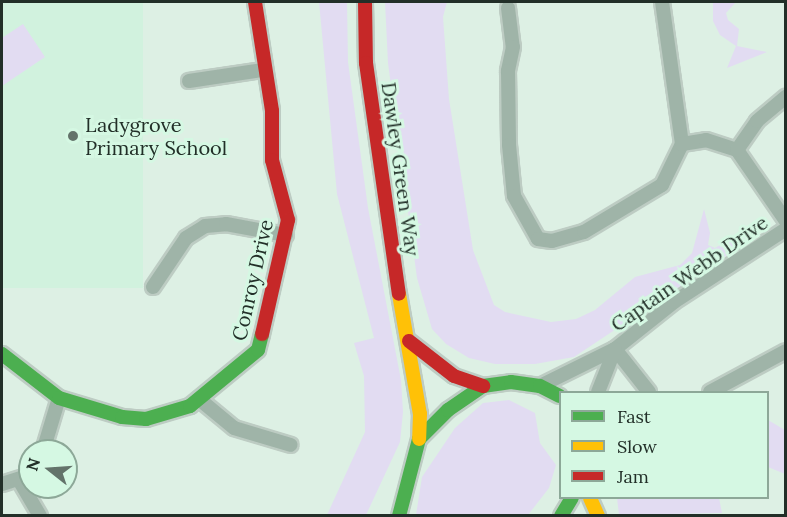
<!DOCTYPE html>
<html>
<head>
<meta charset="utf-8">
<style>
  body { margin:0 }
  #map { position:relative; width:787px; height:517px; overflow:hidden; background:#ddf0e4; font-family:Lora,serif }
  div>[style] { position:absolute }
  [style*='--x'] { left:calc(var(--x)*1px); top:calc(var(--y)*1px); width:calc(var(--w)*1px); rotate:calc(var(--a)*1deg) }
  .built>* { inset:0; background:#d1f2de; transform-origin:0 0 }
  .green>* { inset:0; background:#e2dcf2 }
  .roads { filter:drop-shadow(2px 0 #bdccc3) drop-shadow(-2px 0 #bdccc3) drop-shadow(0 2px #bdccc3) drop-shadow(0 -2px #bdccc3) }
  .street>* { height:14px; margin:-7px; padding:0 7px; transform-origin:7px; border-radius:7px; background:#9fb4a8 }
  .fast>* { height:14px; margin:-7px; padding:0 7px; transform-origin:7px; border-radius:7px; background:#4caf50 }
  .slow>* { height:14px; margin:-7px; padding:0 7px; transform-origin:7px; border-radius:7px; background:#ffc107 }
  .jam>* { height:14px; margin:-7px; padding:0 7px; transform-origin:7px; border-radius:7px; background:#c62828 }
  .dots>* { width:16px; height:16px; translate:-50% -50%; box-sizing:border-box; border:3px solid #d5f8e3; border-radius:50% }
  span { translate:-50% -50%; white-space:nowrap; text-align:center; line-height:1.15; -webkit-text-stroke:6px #d5f8e3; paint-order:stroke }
  .poi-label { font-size:20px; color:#222f28 }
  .left { translate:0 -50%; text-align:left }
  .street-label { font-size:20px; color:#222f28 }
  .frame { position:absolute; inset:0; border:3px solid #222f28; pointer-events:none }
  .legend { position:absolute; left:559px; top:391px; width:210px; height:108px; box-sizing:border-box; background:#d5f8e3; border:2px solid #8da898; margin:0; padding:8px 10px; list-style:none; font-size:18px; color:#222f28 }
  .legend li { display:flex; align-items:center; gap:12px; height:30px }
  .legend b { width:30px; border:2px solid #8da898 }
  .north { position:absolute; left:18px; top:439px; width:60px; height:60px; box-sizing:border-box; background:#d5f8e3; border:2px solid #8da898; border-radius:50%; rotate:287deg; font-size:16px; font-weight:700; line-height:24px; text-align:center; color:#222f28 }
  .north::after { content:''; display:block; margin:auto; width:21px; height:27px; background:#63736a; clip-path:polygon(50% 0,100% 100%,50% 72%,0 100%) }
</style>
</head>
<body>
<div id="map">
  <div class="built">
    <div style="left:2px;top:2px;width:141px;height:286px"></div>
  </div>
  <div class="green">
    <div style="clip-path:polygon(319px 2px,347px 2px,348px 62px,368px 208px,401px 380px,403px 412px,400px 442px,366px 515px,327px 515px,365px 432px,364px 376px,354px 343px,374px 338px,337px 194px)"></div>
    <div style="clip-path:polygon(385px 2px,447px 2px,443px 17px,449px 99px,473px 250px,494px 305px,505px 312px,551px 322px,576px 319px,595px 310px,635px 277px,680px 265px,692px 253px,704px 209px,710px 233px,708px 245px,715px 248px,743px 232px,750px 240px,574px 357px,535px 364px,495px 364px,469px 358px,446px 344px,432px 329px,417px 278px,388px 63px)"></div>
    <div style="clip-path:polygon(713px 2px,736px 2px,726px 13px,728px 20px,739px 29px,737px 46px,767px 52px,727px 68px,736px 46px,720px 35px,713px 21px)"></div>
    <div style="clip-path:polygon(23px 24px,45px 57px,2px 86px,2px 38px)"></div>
    <div style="clip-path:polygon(509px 400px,535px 413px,540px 443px,556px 465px,549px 488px,528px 515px,416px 515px,422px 477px,455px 428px,483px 403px)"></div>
    <div style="clip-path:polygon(768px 420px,785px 430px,785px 474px,768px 467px)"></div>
    <div style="clip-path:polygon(617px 498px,719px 498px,722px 513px,619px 515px)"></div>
  </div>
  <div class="roads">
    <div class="street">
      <div style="--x:508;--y:8;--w:39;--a:83"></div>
      <div style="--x:513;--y:47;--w:25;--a:102"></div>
      <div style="--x:508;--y:71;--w:74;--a:89.2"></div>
      <div style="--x:509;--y:145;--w:51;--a:84.4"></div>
      <div style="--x:514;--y:196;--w:49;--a:60.8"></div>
      <div style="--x:538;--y:239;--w:14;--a:8"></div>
      <div style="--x:552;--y:241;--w:33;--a:-16"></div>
      <div style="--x:584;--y:232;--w:91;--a:-31.1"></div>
      <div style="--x:662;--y:185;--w:46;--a:-64"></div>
      <div style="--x:682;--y:144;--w:143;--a:-98"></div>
      <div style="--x:189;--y:81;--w:75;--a:-8.5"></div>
      <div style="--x:682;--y:144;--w:24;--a:-9"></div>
      <div style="--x:706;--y:140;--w:33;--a:18"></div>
      <div style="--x:737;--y:150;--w:86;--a:55.4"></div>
      <div style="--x:737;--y:150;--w:35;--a:-55"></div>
      <div style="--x:757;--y:121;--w:38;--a:-40"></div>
      <div style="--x:153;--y:287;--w:59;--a:-56"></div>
      <div style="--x:186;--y:238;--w:22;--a:-32"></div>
      <div style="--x:205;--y:226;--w:21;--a:-5"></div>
      <div style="--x:226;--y:224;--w:61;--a:10.4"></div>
      <div style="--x:615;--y:349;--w:55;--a:51.7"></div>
      <div style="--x:540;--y:386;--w:84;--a:-26.3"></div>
      <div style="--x:615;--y:349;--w:75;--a:-38.5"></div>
      <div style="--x:674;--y:302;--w:134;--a:-33.1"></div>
      <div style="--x:598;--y:392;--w:46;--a:-68.4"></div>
      <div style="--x:710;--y:392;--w:86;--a:-28.3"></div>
      <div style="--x:199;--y:399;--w:45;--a:39.6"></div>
      <div style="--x:234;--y:428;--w:59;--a:16.6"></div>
      <div style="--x:43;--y:451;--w:55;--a:-73.2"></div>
      <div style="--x:19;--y:480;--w:42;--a:59.7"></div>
      <div style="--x:2;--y:484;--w:29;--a:-18"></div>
    </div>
    <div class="fast">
      <div style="--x:2;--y:354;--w:72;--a:37.7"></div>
      <div style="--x:59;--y:398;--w:66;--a:16.8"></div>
      <div style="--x:122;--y:417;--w:24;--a:5"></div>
      <div style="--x:146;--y:419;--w:46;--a:-16.5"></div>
      <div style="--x:190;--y:406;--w:88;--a:-39.5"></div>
      <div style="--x:258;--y:350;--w:16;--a:-76"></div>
      <div style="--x:399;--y:516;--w:80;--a:-75.4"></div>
      <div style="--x:419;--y:439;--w:41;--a:-45"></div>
      <div style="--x:448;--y:410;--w:42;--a:-34.4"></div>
      <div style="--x:483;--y:386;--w:28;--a:-8"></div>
      <div style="--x:511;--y:382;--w:29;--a:8"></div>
      <div style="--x:540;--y:386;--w:22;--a:27"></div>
      <div style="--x:561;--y:516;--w:21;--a:-59"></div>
    </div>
    <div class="slow">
      <div style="--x:399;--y:294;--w:122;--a:80.1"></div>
      <div style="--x:420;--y:414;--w:25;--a:92"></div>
      <div style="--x:590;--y:498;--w:20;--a:66"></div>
    </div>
    <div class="jam">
      <div style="--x:255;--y:2;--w:110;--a:81.1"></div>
      <div style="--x:272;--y:111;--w:49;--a:90"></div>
      <div style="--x:272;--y:160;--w:62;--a:75.1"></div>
      <div style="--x:288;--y:220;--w:117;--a:102.8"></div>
      <div style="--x:365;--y:2;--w:61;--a:89.1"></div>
      <div style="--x:366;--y:63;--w:233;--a:81.9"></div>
      <div style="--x:409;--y:341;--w:57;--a:37.9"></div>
      <div style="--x:454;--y:376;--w:31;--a:19"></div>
    </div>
  </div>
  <div class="dots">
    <div style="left:73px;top:136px;background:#63736a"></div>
  </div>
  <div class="poi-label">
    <span class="left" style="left:85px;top:136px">Ladygrove<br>Primary School</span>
  </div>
  <div class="street-label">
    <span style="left:401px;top:169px;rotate:82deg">Dawley Green Way</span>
    <span style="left:689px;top:273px;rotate:-35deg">Captain Webb Drive</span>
    <span style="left:252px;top:280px;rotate:-77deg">Conroy Drive</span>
  </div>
  <div class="frame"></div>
  <ul class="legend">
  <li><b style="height:8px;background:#4caf50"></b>Fast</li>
  <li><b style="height:8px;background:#ffc107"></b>Slow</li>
  <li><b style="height:8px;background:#c62828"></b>Jam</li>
  </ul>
  <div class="north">N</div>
</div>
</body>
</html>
